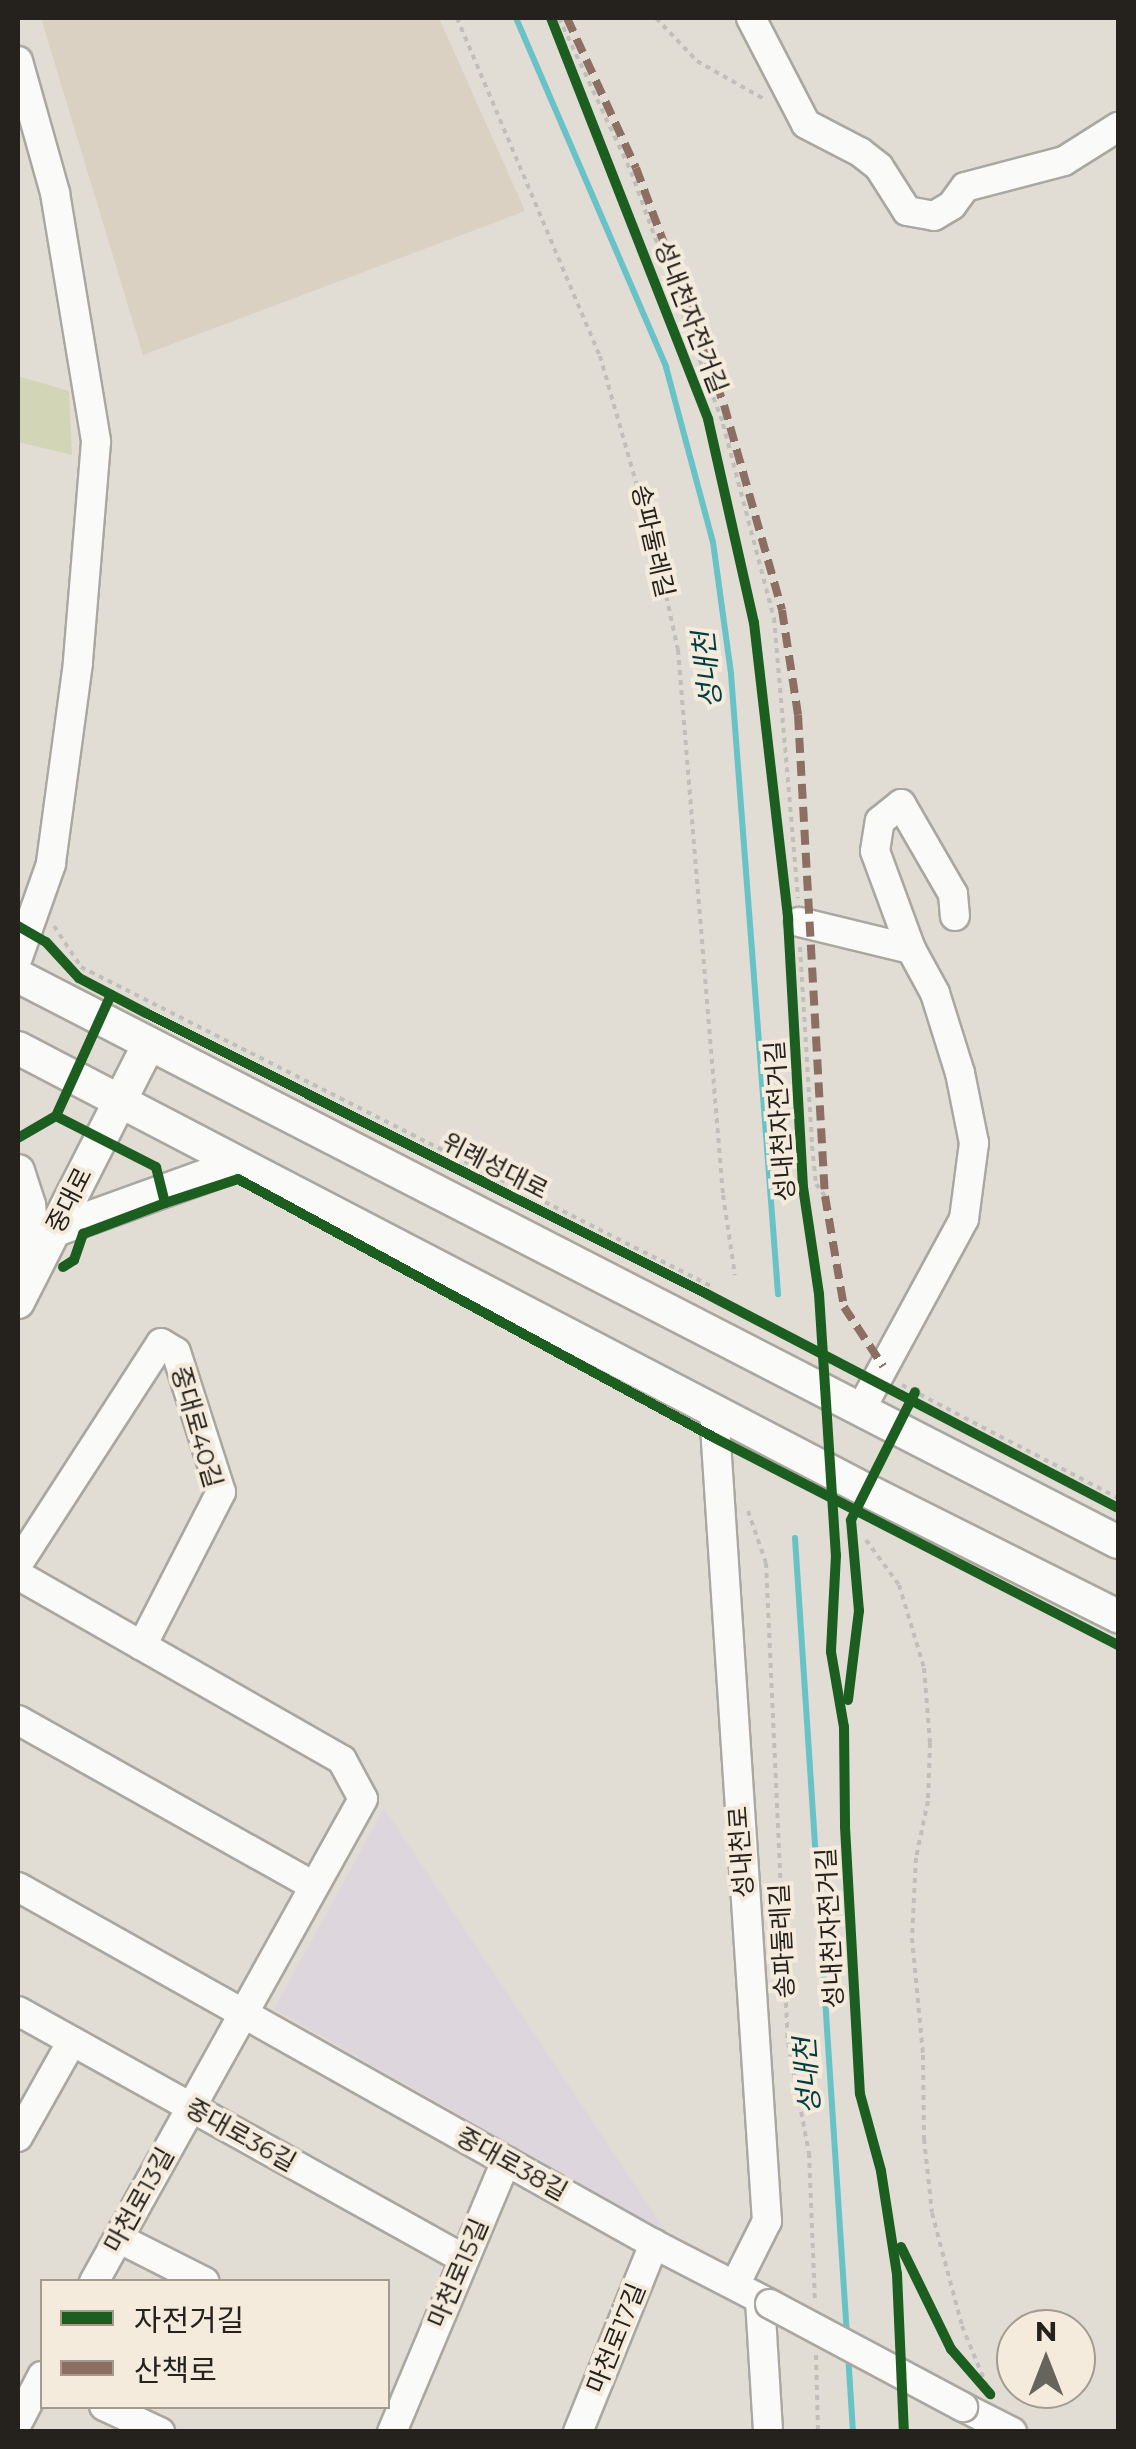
<!DOCTYPE html>
<html>
<head>
<meta charset="utf-8">
<style>
  body { margin:0 }
  #map { position:relative; width:1136px; height:2449px; overflow:hidden; background:#e1ddd5; font-family:Montserrat,"Noto Sans KR",sans-serif }
  div>[style] { position:absolute }
  [style*='--x'] { left:calc(var(--x)*1px); top:calc(var(--y)*1px); width:calc(var(--w)*1px); rotate:calc(var(--a)*1deg) }
  .built>* { inset:0; background:#dad1c2 }
  .industrial>* { inset:0; background:#ded6dd }
  .green>* { inset:0; background:#d3d5b7 }
  .stream>* { height:6px; margin:-3px; padding:0 3px; transform-origin:3px; border-radius:3px; background:#68c2c6 }
  .path>* { height:4px; margin-top:-2px; transform-origin:0; background:repeating-linear-gradient(90deg,#c1bfbc 0 5px,transparent 0 10px) }
  .roads { filter:drop-shadow(2px 0 #aaa7a1) drop-shadow(-2px 0 #aaa7a1) drop-shadow(0 2px #aaa7a1) drop-shadow(0 -2px #aaa7a1) }
  .minor>* { height:28px; margin:-14px; padding:0 14px; transform-origin:14px; border-radius:14px; background:#fafaf9 }
  .major>* { height:32px; margin:-16px; padding:0 16px; transform-origin:16px; border-radius:16px; background:#fafaf9 }
  .bridges { filter:drop-shadow(2px 0 #aaa7a1) drop-shadow(-2px 0 #aaa7a1) drop-shadow(0 2px #aaa7a1) drop-shadow(0 -2px #aaa7a1) }
  .minor-bridge>* { height:28px; margin:-14px; padding:0 14px; transform-origin:14px; border-radius:14px; background:#fafaf9 }
  .quiet>* { height:8px; margin-top:-4px; transform-origin:0; background:repeating-linear-gradient(90deg,#8d6e63 0 15px,transparent 0 23px) }
  .cycleway>* { height:10px; margin:-5px; padding:0 5px; transform-origin:5px; border-radius:5px; background:#1b5e20 }
  span { translate:-50% -50%; white-space:nowrap; text-align:center; line-height:1.15; -webkit-text-stroke:8px #f5ebdc; paint-order:stroke }
  .street-label { font-size:25px; color:#25221d }
  .water-label { font-size:28px; color:#003c40; font-style:italic }
  .frame { position:absolute; inset:0; border:20px solid #25221d; pointer-events:none }
  .legend { position:absolute; left:40px; top:2279px; width:350px; height:130px; box-sizing:border-box; background:#f5ebdc; border:2px solid #a29b90; margin:0; padding:12px 18px; list-style:none; font-size:30px; color:#25221d }
  .legend li { display:flex; align-items:center; gap:20px; height:50px }
  .legend b { width:50px; border:2px solid #a29b90 }
  .north { position:absolute; left:996px; top:2309px; width:100px; height:100px; box-sizing:border-box; background:#f5ebdc; border:2px solid #a29b90; border-radius:50%; rotate:0deg; font-size:28px; font-weight:700; line-height:40px; text-align:center; color:#25221d }
  .north::after { content:''; display:block; margin:auto; width:35px; height:45px; background:#67635d; clip-path:polygon(50% 0,100% 100%,50% 72%,0 100%) }
</style>
</head>
<body>
<div id="map">
  <div class="built">
    <div style="clip-path:polygon(41px 18px,439px 18px,525px 211px,143px 355px)"></div>
  </div>
  <div class="industrial">
    <div style="clip-path:polygon(384px 1808px,667px 2233px,274px 2009px)"></div>
  </div>
  <div class="green">
    <div style="clip-path:polygon(18px 376px,69px 391px,72px 455px,18px 442px)"></div>
  </div>
  <div class="stream">
    <div style="--x:516;--y:18;--w:380;--a:66.7"></div>
    <div style="--x:666;--y:367;--w:181;--a:75"></div>
    <div style="--x:713;--y:542;--w:133;--a:82.2"></div>
    <div style="--x:731;--y:674;--w:622;--a:85.66"></div>
    <div style="--x:795;--y:1538;--w:799;--a:86.27"></div>
    <div style="--x:848;--y:2353;--w:79;--a:86.4"></div>
  </div>
  <div class="path">
    <div style="--x:457;--y:18;--w:367;--a:67.1"></div>
    <div style="--x:600;--y:356;--w:219;--a:74.1"></div>
    <div style="--x:660;--y:567;--w:85;--a:77.8"></div>
    <div style="--x:678;--y:650;--w:547;--a:85.28"></div>
    <div style="--x:723;--y:1195;--w:81;--a:81.5"></div>
    <div style="--x:559;--y:18;--w:170;--a:64.9"></div>
    <div style="--x:631;--y:172;--w:268;--a:69.9"></div>
    <div style="--x:723;--y:424;--w:201;--a:75.3"></div>
    <div style="--x:774;--y:618;--w:281;--a:85.1"></div>
    <div style="--x:656;--y:18;--w:59;--a:46.4"></div>
    <div style="--x:697;--y:61;--w:77;--a:29.6"></div>
    <div style="--x:54;--y:926;--w:49;--a:56.6"></div>
    <div style="--x:81;--y:967;--w:706;--a:26.86"></div>
    <div style="--x:800;--y:947;--w:199;--a:86.5"></div>
    <div style="--x:812;--y:1146;--w:38;--a:84"></div>
    <div style="--x:816;--y:1184;--w:15;--a:53"></div>
    <div style="--x:902;--y:1385;--w:244;--a:27.6"></div>
    <div style="--x:748;--y:1511;--w:55;--a:70.9"></div>
    <div style="--x:766;--y:1563;--w:481;--a:87.4"></div>
    <div style="--x:788;--y:2043;--w:112;--a:79.2"></div>
    <div style="--x:809;--y:2153;--w:148;--a:87.7"></div>
    <div style="--x:866;--y:1540;--w:56;--a:53.7"></div>
    <div style="--x:899;--y:1585;--w:87;--a:73.2"></div>
    <div style="--x:924;--y:1668;--w:75;--a:85.4"></div>
    <div style="--x:930;--y:1743;--w:58;--a:92"></div>
    <div style="--x:928;--y:1801;--w:58;--a:101.9"></div>
    <div style="--x:916;--y:1858;--w:80;--a:92.9"></div>
    <div style="--x:912;--y:1938;--w:118;--a:84.6"></div>
    <div style="--x:923;--y:2055;--w:84;--a:89.3"></div>
    <div style="--x:924;--y:2139;--w:74;--a:83.8"></div>
    <div style="--x:932;--y:2213;--w:117;--a:75.1"></div>
    <div style="--x:962;--y:2326;--w:74;--a:67.6"></div>
    <div style="--x:816;--y:2355;--w:77;--a:88.5"></div>
  </div>
  <div class="roads">
    <div class="minor">
      <div style="--x:751;--y:18;--w:119;--a:62.6"></div>
      <div style="--x:806;--y:124;--w:61;--a:27.4"></div>
      <div style="--x:860;--y:152;--w:24;--a:38"></div>
      <div style="--x:879;--y:167;--w:52;--a:57.5"></div>
      <div style="--x:907;--y:211;--w:27;--a:10"></div>
      <div style="--x:934;--y:216;--w:21;--a:-31"></div>
      <div style="--x:952;--y:205;--w:22;--a:-54"></div>
      <div style="--x:965;--y:187;--w:102;--a:-14.7"></div>
      <div style="--x:1064;--y:161;--w:64;--a:-32.2"></div>
      <div style="--x:18;--y:61;--w:137;--a:74.3"></div>
      <div style="--x:55;--y:193;--w:252;--a:80.6"></div>
      <div style="--x:96;--y:442;--w:222;--a:94.7"></div>
      <div style="--x:78;--y:663;--w:203;--a:97.7"></div>
      <div style="--x:51;--y:864;--w:99;--a:109.5"></div>
      <div style="--x:799;--y:922;--w:115;--a:13.6"></div>
      <div style="--x:862;--y:1407;--w:214;--a:-61.5"></div>
      <div style="--x:964;--y:1219;--w:77;--a:-82.5"></div>
      <div style="--x:974;--y:1143;--w:71;--a:-101.3"></div>
      <div style="--x:960;--y:1073;--w:84;--a:-107.4"></div>
      <div style="--x:935;--y:993;--w:50;--a:-118.6"></div>
      <div style="--x:911;--y:949;--w:104;--a:-110.2"></div>
      <div style="--x:875;--y:851;--w:30;--a:-81"></div>
      <div style="--x:880;--y:821;--w:27;--a:-39"></div>
      <div style="--x:901;--y:804;--w:104;--a:60"></div>
      <div style="--x:953;--y:894;--w:22;--a:85"></div>
      <div style="--x:714;--y:1411;--w:812;--a:86.26"></div>
      <div style="--x:767;--y:2221;--w:72;--a:116.6"></div>
      <div style="--x:18;--y:1564;--w:263;--a:-57.1"></div>
      <div style="--x:161;--y:1343;--w:17;--a:31"></div>
      <div style="--x:176;--y:1352;--w:147;--a:72.2"></div>
      <div style="--x:221;--y:1492;--w:173;--a:117.2"></div>
      <div style="--x:18;--y:1575;--w:373;--a:29.7"></div>
      <div style="--x:342;--y:1760;--w:44;--a:61.7"></div>
      <div style="--x:363;--y:1799;--w:553;--a:119.12"></div>
      <div style="--x:18;--y:1720;--w:339;--a:29.3"></div>
      <div style="--x:18;--y:1887;--w:729;--a:29.31"></div>
      <div style="--x:654;--y:2244;--w:131;--a:27.3"></div>
      <div style="--x:18;--y:2011;--w:510;--a:29.08"></div>
      <div style="--x:18;--y:2137;--w:110;--a:-60.6"></div>
      <div style="--x:118;--y:2238;--w:97;--a:26.8"></div>
      <div style="--x:760;--y:2300;--w:132;--a:86.5"></div>
      <div style="--x:104;--y:2406;--w:62;--a:24.9"></div>
      <div style="--x:963;--y:2407;--w:55;--a:27"></div>
      <div style="--x:18;--y:2422;--w:52;--a:-62.4"></div>
      <div style="--x:392;--y:2432;--w:294;--a:-67.2"></div>
      <div style="--x:578;--y:2432;--w:203;--a:-68"></div>
    </div>
    <div class="major">
      <div style="--x:18;--y:976;--w:1237;--a:27.23"></div>
      <div style="--x:18;--y:1048;--w:956;--a:27.53"></div>
      <div style="--x:866;--y:1490;--w:282;--a:26.6"></div>
      <div style="--x:18;--y:1171;--w:36;--a:72"></div>
      <div style="--x:29;--y:1205;--w:60;--a:84.3"></div>
      <div style="--x:53;--y:1231;--w:197;--a:-19.9"></div>
      <div style="--x:18;--y:1302;--w:289;--a:-63.1"></div>
    </div>
  </div>
  <div class="bridges">
    <div class="minor-bridge">
      <div style="--x:770;--y:2304;--w:219;--a:28.1"></div>
    </div>
  </div>
  <div class="quiet">
    <div style="--x:567;--y:18;--w:165;--a:65.3"></div>
    <div style="--x:636;--y:168;--w:253;--a:69.6"></div>
    <div style="--x:724;--y:405;--w:213;--a:74.2"></div>
    <div style="--x:782;--y:610;--w:106;--a:81.3"></div>
    <div style="--x:798;--y:715;--w:482;--a:86.8"></div>
    <div style="--x:825;--y:1196;--w:113;--a:80.3"></div>
    <div style="--x:844;--y:1307;--w:71;--a:56.5"></div>
  </div>
  <div class="cycleway">
    <div style="--x:551;--y:18;--w:431;--a:68.6"></div>
    <div style="--x:708;--y:419;--w:209;--a:77.3"></div>
    <div style="--x:754;--y:623;--w:298;--a:83.4"></div>
    <div style="--x:788;--y:919;--w:268;--a:86.8"></div>
    <div style="--x:803;--y:1187;--w:108;--a:81.5"></div>
    <div style="--x:819;--y:1294;--w:262;--a:86.3"></div>
    <div style="--x:836;--y:1555;--w:97;--a:93"></div>
    <div style="--x:831;--y:1652;--w:76;--a:80.2"></div>
    <div style="--x:844;--y:1727;--w:100;--a:89.4"></div>
    <div style="--x:845;--y:1827;--w:267;--a:86.8"></div>
    <div style="--x:860;--y:2094;--w:80;--a:74.7"></div>
    <div style="--x:881;--y:2171;--w:104;--a:81.2"></div>
    <div style="--x:897;--y:2274;--w:158;--a:87.5"></div>
    <div style="--x:18;--y:926;--w:32;--a:30"></div>
    <div style="--x:46;--y:942;--w:49;--a:47.5"></div>
    <div style="--x:79;--y:978;--w:76;--a:27.6"></div>
    <div style="--x:146;--y:1013;--w:627;--a:26.61"></div>
    <div style="--x:707;--y:1294;--w:463;--a:27.5"></div>
    <div style="--x:56;--y:1116;--w:112;--a:27"></div>
    <div style="--x:156;--y:1167;--w:37;--a:76"></div>
    <div style="--x:165;--y:1203;--w:77;--a:-18.2"></div>
    <div style="--x:238;--y:1179;--w:543;--a:28.5"></div>
    <div style="--x:715;--y:1438;--w:453;--a:27.2"></div>
    <div style="--x:18;--y:1138;--w:44;--a:-30.1"></div>
    <div style="--x:56;--y:1116;--w:133;--a:-65.6"></div>
    <div style="--x:63;--y:1267;--w:13;--a:-32"></div>
    <div style="--x:74;--y:1260;--w:28;--a:-71"></div>
    <div style="--x:83;--y:1234;--w:88;--a:-20.7"></div>
    <div style="--x:848;--y:1700;--w:90;--a:-83"></div>
    <div style="--x:859;--y:1611;--w:91;--a:-95"></div>
    <div style="--x:851;--y:1520;--w:143;--a:-63.4"></div>
    <div style="--x:901;--y:2247;--w:114;--a:63.9"></div>
    <div style="--x:951;--y:2349;--w:60;--a:49.1"></div>
  </div>
  <div class="street-label">
    <span style="left:691px;top:317px;rotate:69deg">성내천자전거길</span>
    <span style="left:653px;top:541px;rotate:77deg">송파둘레길</span>
    <span style="left:780px;top:1121px;rotate:-94deg">성내천자전거길</span>
    <span style="left:495px;top:1166px;rotate:27deg">위례성대로</span>
    <span style="left:69px;top:1200px;rotate:-63deg">중대로</span>
    <span style="left:197px;top:1427px;rotate:74deg">중대로40길</span>
    <span style="left:741px;top:1852px;rotate:-94deg">성내천로</span>
    <span style="left:830px;top:1928px;rotate:-93deg">성내천자전거길</span>
    <span style="left:782px;top:1941px;rotate:-93deg">송파둘레길</span>
    <span style="left:241px;top:2135px;rotate:29deg">중대로36길</span>
    <span style="left:512px;top:2164px;rotate:29deg">중대로38길</span>
    <span style="left:139px;top:2200px;rotate:-61deg">마천로13길</span>
    <span style="left:458px;top:2273px;rotate:-67deg">마천로15길</span>
    <span style="left:616px;top:2338px;rotate:-68deg">마천로17길</span>
  </div>
  <div class="water-label">
    <span style="left:707px;top:670px;rotate:-96deg">성내천</span>
    <span style="left:807px;top:2076px;rotate:-94deg">성내천</span>
  </div>
  <div class="frame"></div>
  <ul class="legend">
  <li><b style="height:12px;background:#1b5e20"></b>자전거길</li>
  <li><b style="height:12px;background:#8d6e63"></b>산책로</li>
  </ul>
  <div class="north">N</div>
</div>
</body>
</html>
